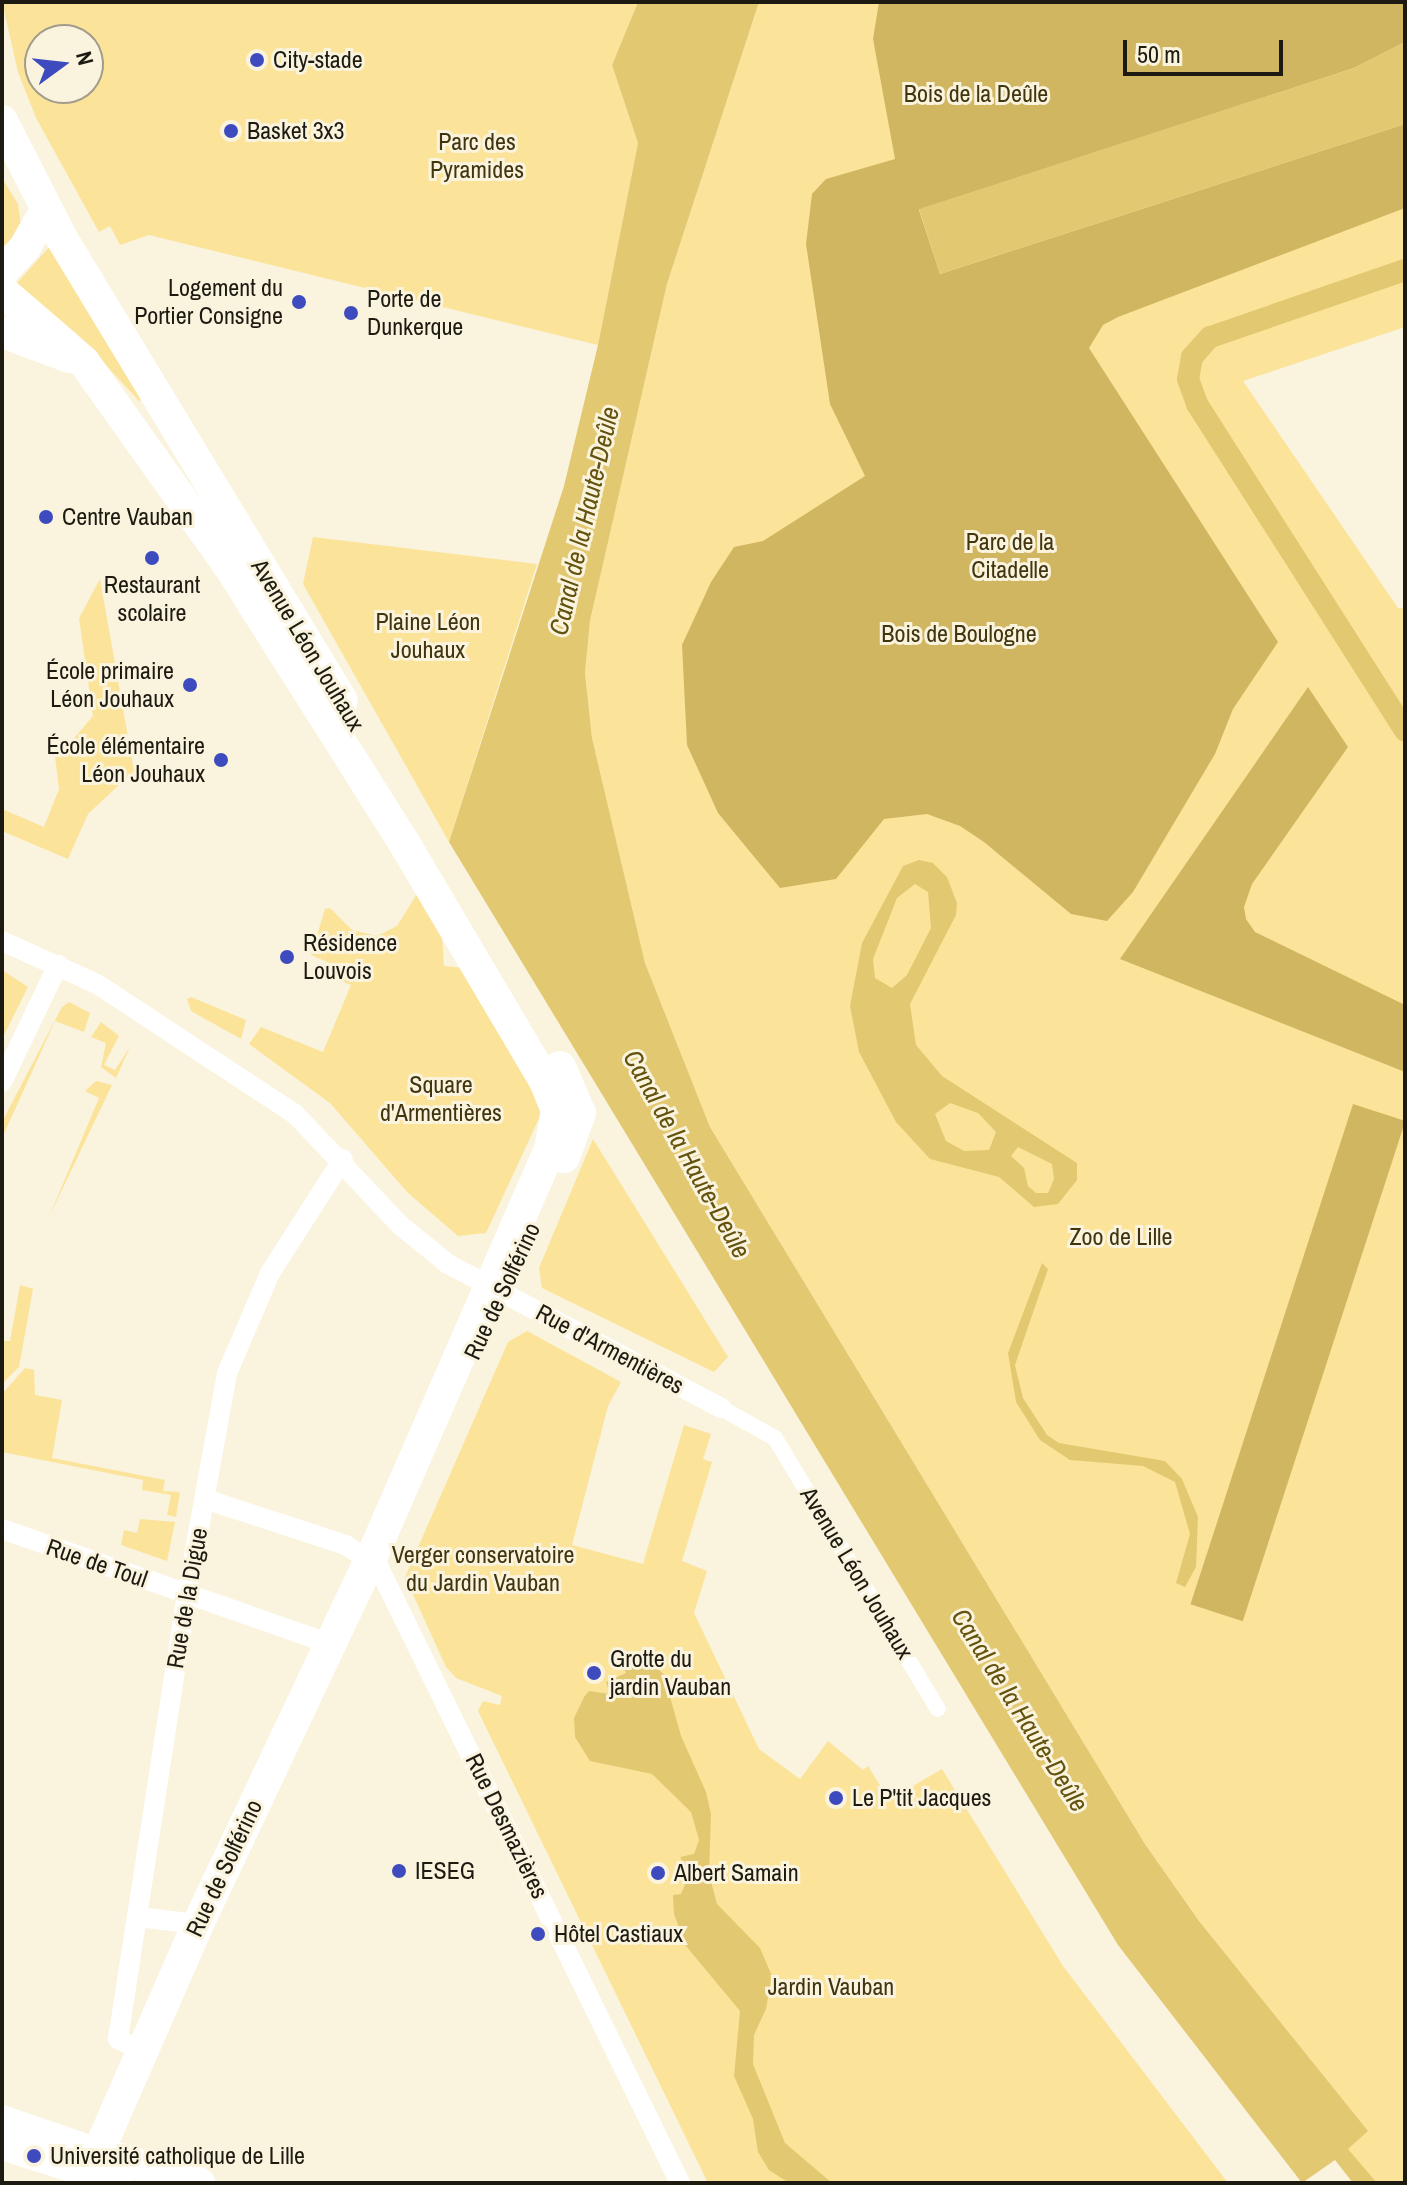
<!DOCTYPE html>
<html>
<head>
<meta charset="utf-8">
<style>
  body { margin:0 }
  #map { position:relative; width:1407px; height:2185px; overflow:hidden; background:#faf3dd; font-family:"Archivo Narrow",sans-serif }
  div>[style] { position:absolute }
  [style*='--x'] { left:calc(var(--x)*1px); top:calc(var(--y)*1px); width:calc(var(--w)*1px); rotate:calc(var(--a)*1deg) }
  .green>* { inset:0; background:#fbe49a }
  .forest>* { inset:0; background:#d1b661; transform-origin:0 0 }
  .water>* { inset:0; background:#e3c872 }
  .canal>* { height:22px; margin:-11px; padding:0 11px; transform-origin:11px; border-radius:11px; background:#e3c872 }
  .pedestrian>* { height:16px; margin:-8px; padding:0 8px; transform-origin:8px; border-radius:8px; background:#fff }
  .minor>* { height:20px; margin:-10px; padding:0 10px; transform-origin:10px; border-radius:10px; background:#fff }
  .secondary>* { height:28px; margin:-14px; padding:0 14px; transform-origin:14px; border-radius:14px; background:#fff }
  .primary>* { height:32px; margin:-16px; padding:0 16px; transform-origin:16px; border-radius:16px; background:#fff }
  .dots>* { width:22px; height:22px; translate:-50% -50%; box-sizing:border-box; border:4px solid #faf3dd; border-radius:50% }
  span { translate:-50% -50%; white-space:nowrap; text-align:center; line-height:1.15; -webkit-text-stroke:6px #faf3dd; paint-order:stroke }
  .poi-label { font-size:24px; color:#1d1a12 }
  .left { translate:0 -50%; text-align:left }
  .right { translate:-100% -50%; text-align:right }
  .park-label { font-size:24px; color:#40350f }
  .street-label { font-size:24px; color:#1d1a12 }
  .water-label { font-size:26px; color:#64520f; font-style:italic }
  .frame { position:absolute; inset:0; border:4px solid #1d1a12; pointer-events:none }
  .north { position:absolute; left:24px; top:24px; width:80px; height:80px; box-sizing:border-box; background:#faf3dd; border:2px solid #a29c8c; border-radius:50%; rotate:75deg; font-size:22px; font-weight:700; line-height:32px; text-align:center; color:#1d1a12 }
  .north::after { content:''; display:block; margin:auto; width:28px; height:36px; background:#3e4bbf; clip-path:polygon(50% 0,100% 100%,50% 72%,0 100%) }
  .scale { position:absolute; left:1123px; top:40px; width:160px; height:36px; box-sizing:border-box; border:4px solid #1d1a12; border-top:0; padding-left:10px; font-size:24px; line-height:28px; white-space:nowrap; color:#1d1a12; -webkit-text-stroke:6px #faf3dd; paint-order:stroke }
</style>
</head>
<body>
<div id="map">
  <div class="green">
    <div style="clip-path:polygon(evenodd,2px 2px,638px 2px,612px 65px,638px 143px,598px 345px,149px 235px,120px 245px,110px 226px,99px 232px,36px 118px,18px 72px,2px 2px,40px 40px,88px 40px,88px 88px,40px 88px,40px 40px)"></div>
    <div style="clip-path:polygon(759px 2px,1405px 2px,1405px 42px,1354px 68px,919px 210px,940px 274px,1405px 124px,1405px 327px,1243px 381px,1398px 608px,1405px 608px,1405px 2183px,1377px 2183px,1350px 2153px,1347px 2148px,1367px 2131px,1199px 1921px,1145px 1844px,710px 1127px,645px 963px,592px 738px,585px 673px,590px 621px,667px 284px)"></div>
    <div style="clip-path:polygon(2px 178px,18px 204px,21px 225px,2px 258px)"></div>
    <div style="clip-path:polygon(50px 246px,144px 398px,139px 401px,78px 335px,17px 283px)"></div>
    <div style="clip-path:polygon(313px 537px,537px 564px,449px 842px,303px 584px)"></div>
    <div style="clip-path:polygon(100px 579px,134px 771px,88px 814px,68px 859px,2px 831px,2px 809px,44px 827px,59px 789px,54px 748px,69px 744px,93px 716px,79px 618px)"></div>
    <div style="clip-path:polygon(417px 894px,442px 937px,444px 966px,464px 968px,535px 1085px,542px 1112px,486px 1233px,458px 1236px,407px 1192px,330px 1103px,249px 1044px,261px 1027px,323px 1052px,351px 985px,332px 977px,337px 966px,311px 955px,325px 909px,330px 908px,352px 930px,377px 936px,397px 926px)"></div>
    <div style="clip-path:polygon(2px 970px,28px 987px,2px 1039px)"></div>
    <div style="clip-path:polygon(191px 997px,246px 1020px,241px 1039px,191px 1011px,187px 999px)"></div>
    <div style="clip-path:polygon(69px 1002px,90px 1013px,84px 1032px,55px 1021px,2px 1138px,2px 1122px,62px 1007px)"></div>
    <div style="clip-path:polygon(101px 1022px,119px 1036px,104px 1065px,115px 1070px,130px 1047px,116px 1078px,101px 1067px,106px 1043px,91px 1037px)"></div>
    <div style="clip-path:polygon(96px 1081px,112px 1085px,49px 1217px,99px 1098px,85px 1091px)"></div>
    <div style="clip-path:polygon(593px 1139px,728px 1357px,714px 1372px,542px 1288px,539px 1268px)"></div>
    <div style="clip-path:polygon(20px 1285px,33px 1289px,19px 1367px,2px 1384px,2px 1341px,10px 1341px)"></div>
    <div style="clip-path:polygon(527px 1331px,621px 1382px,608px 1406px,572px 1545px,643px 1564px,684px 1425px,711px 1434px,703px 1459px,712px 1462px,682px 1561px,707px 1571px,694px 1613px,759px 1749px,800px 1779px,828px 1741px,863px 1770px,868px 1766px,889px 1800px,942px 1769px,1063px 1966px,1228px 2183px,708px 2183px,478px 1711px,483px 1701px,500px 1705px,502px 1696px,456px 1678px,446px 1667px,405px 1577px,508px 1342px)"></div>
    <div style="clip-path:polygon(25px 1368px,34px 1370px,35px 1395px,62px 1400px,52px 1458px,165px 1480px,163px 1491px,180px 1492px,176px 1517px,167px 1515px,171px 1495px,142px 1490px,143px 1480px,2px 1452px,2px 1394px)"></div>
    <div style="clip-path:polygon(140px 1519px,175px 1522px,167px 1561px,121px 1545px,124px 1530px,137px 1533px)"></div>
  </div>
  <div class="forest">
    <div style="clip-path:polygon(879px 2px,1405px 2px,1405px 42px,1354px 68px,919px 210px,940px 274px,1405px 124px,1405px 208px,1118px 317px,1103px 325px,1089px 348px,1278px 642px,1233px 709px,1215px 754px,1133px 892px,1107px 921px,1071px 914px,984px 842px,960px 826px,927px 814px,884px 819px,836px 879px,780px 888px,718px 813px,687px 745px,682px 645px,711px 582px,734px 547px,763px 541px,865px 476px,830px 404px,806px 244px,812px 194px,826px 179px,895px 159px,873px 39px)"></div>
    <div style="clip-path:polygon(1308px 687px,1348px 747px,1252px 884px,1244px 907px,1246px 919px,1255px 932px,1405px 1005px,1405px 1072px,1120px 959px)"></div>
    <div style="left:1353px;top:1104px;width:55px;height:526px;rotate:18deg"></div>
  </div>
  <div class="water">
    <div style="clip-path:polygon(638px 2px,759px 2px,667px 284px,590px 621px,585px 673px,592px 738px,645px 963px,710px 1127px,1145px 1844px,1199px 1921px,1368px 2131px,1348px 2149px,1377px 2183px,1353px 2183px,1335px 2160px,1302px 2183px,1118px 1945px,449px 842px,564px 486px,598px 345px,638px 143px,612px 65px)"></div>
    <div style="clip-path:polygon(1405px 42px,1405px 124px,940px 274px,919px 209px,1354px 68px)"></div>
    <div style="clip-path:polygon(evenodd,919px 860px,933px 863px,947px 877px,957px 903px,956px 915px,910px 1004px,916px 1045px,942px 1076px,1077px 1163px,1077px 1180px,1058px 1204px,1034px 1207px,999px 1177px,930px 1159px,896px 1122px,859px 1052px,850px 1006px,862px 943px,903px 866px,919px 860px,915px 884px,928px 892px,931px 928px,907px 975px,892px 988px,875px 978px,873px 959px,897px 898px,915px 884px,919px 860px,950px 1103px,978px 1113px,996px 1132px,989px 1150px,964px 1151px,946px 1141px,935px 1114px,950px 1103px,919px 860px,1018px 1147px,1052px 1164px,1054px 1179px,1048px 1193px,1036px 1193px,1028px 1186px,1024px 1168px,1011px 1156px,1018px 1147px)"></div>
    <div style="clip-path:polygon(1042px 1263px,1048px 1269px,1015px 1365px,1023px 1398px,1047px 1435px,1059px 1443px,1165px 1461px,1182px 1479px,1198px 1517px,1196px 1567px,1185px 1587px,1176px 1583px,1190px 1534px,1175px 1482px,1143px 1466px,1070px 1460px,1040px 1440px,1016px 1402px,1008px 1353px)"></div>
    <div style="clip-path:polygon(643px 1652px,664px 1675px,681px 1736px,706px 1792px,711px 1814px,709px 1874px,717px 1904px,760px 1948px,772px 1976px,766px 2009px,754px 2035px,753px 2064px,785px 2143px,832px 2183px,789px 2183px,769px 2170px,758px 2152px,753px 2119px,734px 2076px,740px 2011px,686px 1946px,674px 1914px,673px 1895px,681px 1894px,690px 1873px,680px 1857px,694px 1854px,699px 1840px,691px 1812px,652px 1774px,590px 1761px,575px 1737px,574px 1718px,584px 1697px,589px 1691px,610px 1694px,606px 1682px,626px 1673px,619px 1658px)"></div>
  </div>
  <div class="canal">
    <div style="--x:1405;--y:270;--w:206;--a:161"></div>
    <div style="--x:1210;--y:337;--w:27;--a:132"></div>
    <div style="--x:1192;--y:357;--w:22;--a:100"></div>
    <div style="--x:1188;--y:379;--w:27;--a:70"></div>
    <div style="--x:1197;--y:404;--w:387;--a:57.5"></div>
  </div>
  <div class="pedestrian">
    <div style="--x:721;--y:1408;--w:62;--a:29.1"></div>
    <div style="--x:775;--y:1438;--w:316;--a:59"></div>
  </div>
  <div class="minor">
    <div style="--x:2;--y:941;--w:104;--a:24.4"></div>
    <div style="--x:97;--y:984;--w:237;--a:33.3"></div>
    <div style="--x:295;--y:1114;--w:153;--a:46.6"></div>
    <div style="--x:400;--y:1225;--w:62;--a:39.1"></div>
    <div style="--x:448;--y:1264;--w:309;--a:27.8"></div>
    <div style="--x:2;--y:1082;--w:130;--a:-64.4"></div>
    <div style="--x:205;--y:1499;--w:148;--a:18.1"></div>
    <div style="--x:346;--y:1545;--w:40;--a:34.9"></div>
    <div style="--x:379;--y:1568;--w:685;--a:63.92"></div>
    <div style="--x:2;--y:1529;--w:345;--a:19.3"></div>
    <div style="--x:137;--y:1917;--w:61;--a:6.5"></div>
    <div style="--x:141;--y:2051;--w:26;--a:-152"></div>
    <div style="--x:118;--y:2039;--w:450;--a:-81.2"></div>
    <div style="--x:187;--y:1594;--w:225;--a:-79.7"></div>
    <div style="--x:227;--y:1373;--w:109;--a:-66.7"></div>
    <div style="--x:270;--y:1273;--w:135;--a:-57.4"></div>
  </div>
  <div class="secondary">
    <div style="--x:2;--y:2119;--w:102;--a:19"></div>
    <div style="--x:2;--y:2146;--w:91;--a:17.8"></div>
    <div style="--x:89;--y:2174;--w:10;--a:114"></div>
  </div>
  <div class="primary">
    <div style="--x:2;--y:121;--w:130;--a:63"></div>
    <div style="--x:61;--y:237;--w:542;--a:58.8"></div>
    <div style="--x:2;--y:272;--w:34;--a:-47"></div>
    <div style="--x:25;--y:247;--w:43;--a:-60.4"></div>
    <div style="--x:2;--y:291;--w:108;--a:40.9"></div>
    <div style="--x:84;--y:362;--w:254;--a:54.6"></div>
    <div style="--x:231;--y:569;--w:322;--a:57.7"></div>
    <div style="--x:403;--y:841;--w:279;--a:59.4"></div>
    <div style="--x:545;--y:1081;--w:31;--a:68"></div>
    <div style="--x:557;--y:1110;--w:40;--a:100"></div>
    <div style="--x:550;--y:1149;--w:446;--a:113.6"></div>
    <div style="--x:371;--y:1558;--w:405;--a:115.3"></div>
    <div style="--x:198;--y:1924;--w:273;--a:113.6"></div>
    <div style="--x:89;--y:2174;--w:30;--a:17"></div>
    <div style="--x:2;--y:332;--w:72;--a:20.2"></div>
    <div style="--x:560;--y:1067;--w:50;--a:66.5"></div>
    <div style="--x:580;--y:1113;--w:47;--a:110"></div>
    <div style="--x:98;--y:2152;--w:106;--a:17.1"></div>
  </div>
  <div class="dots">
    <div style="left:257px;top:60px;background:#3e4bbf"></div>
    <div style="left:231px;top:131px;background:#3e4bbf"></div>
    <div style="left:299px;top:302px;background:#3e4bbf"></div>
    <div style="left:351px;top:313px;background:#3e4bbf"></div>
    <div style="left:46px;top:517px;background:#3e4bbf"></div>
    <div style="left:152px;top:558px;background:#3e4bbf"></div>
    <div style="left:190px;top:685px;background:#3e4bbf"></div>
    <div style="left:221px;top:760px;background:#3e4bbf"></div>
    <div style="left:287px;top:957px;background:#3e4bbf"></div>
    <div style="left:594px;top:1673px;background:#3e4bbf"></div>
    <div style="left:836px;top:1798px;background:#3e4bbf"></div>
    <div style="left:399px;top:1871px;background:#3e4bbf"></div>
    <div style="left:658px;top:1873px;background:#3e4bbf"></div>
    <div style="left:538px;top:1934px;background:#3e4bbf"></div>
    <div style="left:34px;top:2156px;background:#3e4bbf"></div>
  </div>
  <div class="poi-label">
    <span class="left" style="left:273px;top:60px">City-stade</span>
    <span class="left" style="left:247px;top:131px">Basket 3x3</span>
    <span class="right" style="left:283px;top:302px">Logement du<br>Portier Consigne</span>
    <span class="left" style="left:367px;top:313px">Porte de<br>Dunkerque</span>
    <span class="left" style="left:62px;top:517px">Centre Vauban</span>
    <span style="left:152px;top:599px">Restaurant<br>scolaire</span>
    <span class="right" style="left:174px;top:685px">École primaire<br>Léon Jouhaux</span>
    <span class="right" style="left:205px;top:760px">École élémentaire<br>Léon Jouhaux</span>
    <span class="left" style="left:303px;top:957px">Résidence<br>Louvois</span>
    <span class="left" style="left:610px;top:1673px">Grotte du<br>jardin Vauban</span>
    <span class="left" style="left:852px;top:1798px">Le P'tit Jacques</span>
    <span class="left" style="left:415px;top:1871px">IESEG</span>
    <span class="left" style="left:674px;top:1873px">Albert Samain</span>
    <span class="left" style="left:554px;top:1934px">Hôtel Castiaux</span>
    <span class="left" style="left:50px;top:2156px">Université catholique de Lille</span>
  </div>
  <div class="park-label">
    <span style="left:976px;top:94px">Bois de la Deûle</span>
    <span style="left:477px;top:156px">Parc des<br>Pyramides</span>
    <span style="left:1010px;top:556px">Parc de la<br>Citadelle</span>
    <span style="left:428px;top:636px">Plaine Léon<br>Jouhaux</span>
    <span style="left:959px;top:634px">Bois de Boulogne</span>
    <span style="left:441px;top:1099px">Square<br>d'Armentières</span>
    <span style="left:1121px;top:1237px">Zoo de Lille</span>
    <span style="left:483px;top:1569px">Verger conservatoire<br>du Jardin Vauban</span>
    <span style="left:831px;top:1987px">Jardin Vauban</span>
  </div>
  <div class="street-label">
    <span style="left:308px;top:645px;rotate:59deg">Avenue Léon Jouhaux</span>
    <span style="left:502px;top:1291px;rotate:-65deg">Rue de Solférino</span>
    <span style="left:610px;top:1349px;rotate:28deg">Rue d'Armentières</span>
    <span style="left:97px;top:1563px;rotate:19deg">Rue de Toul</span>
    <span style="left:857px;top:1573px;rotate:59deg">Avenue Léon Jouhaux</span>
    <span style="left:187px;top:1598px;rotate:-80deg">Rue de la Digue</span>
    <span style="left:507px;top:1826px;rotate:64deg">Rue Desmazières</span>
    <span style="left:224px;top:1868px;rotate:-65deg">Rue de Solférino</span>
  </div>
  <div class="water-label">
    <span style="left:584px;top:521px;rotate:-77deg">Canal de la Haute-Deûle</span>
    <span style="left:687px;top:1154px;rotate:61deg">Canal de la Haute-Deûle</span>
    <span style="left:1020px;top:1710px;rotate:58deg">Canal de la Haute-Deûle</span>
  </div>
  <div class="frame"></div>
  <div class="north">N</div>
  <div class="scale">50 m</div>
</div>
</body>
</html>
